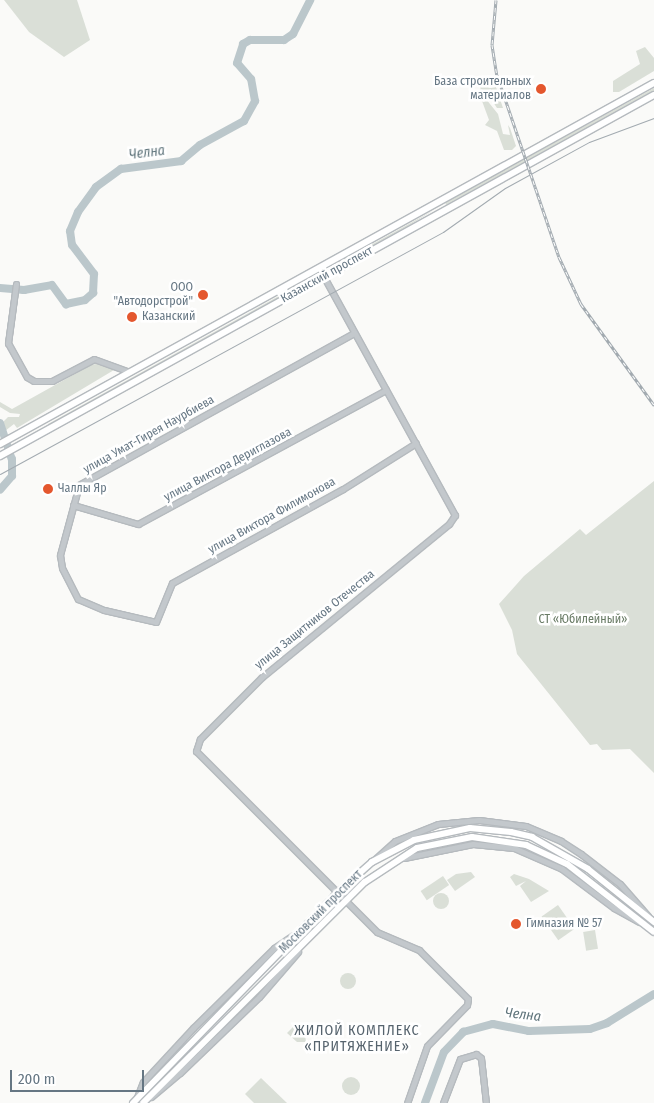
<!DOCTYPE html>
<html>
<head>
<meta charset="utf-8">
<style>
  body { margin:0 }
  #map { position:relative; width:654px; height:1103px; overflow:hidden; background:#fafaf8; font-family:"Fira Sans Condensed",sans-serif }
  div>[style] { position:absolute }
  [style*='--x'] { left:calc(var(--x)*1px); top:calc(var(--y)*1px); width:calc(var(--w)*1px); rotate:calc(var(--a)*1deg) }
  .green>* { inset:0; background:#dadfd7; transform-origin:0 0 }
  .round { border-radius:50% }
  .river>* { height:8px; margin:-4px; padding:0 4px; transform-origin:4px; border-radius:4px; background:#bbc7cb }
  .roads { filter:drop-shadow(1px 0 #b5babe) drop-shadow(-1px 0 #b5babe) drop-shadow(0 1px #b5babe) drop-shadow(0 -1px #b5babe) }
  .minor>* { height:5px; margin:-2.5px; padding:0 2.5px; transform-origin:2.5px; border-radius:2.5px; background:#c3c8cc }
  .major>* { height:6px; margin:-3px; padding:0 3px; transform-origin:3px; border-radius:3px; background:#fff }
  .tram>* { height:1px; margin:-0.5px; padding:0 0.5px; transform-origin:0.5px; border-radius:0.5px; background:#a2aab0 }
  .rail>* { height:3px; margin-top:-1.5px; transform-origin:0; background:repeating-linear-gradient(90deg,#fff 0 4px,#a2aab0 0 8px); box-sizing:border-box; border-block:1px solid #a2aab0 }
  .dots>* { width:14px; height:14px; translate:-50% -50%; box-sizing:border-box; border:2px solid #fff; border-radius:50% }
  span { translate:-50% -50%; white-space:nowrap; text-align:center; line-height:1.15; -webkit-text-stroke:5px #fff; paint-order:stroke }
  .poi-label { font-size:12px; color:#657683 }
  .right { translate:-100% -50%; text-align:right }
  .left { translate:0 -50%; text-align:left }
  .street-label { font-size:12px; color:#657683 }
  .park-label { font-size:12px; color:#687a64 }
  .water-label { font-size:14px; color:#60757c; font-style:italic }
  .neighbourhood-label { font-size:14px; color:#57646e; letter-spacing:1px }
  .scale { position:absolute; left:10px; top:1070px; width:134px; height:22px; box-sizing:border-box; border:2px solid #657683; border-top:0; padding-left:6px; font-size:15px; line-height:18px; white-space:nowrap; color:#657683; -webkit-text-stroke:4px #fff; paint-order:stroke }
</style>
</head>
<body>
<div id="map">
  <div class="green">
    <div style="clip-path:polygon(4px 0,77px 0,90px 40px,64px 57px,29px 32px)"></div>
    <div style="clip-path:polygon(645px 47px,654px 58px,654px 71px,619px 92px,613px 92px,613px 81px,640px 64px,636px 51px)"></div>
    <div style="clip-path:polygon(484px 79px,487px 81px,486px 86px,492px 88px,495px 84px,503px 108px,497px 108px,491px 99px,481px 96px,480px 81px)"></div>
    <div style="clip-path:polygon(654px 88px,654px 91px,446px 205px,445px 202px)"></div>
    <div style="clip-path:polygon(486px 99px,498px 114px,503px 134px,510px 135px,508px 125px,510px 128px,516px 146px,512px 150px,504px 150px,497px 131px,485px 125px,489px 120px,482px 101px)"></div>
    <div style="clip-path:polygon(434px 210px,408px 226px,48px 425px,48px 424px)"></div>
    <div style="clip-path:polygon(101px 363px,114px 370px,17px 428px,14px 424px,5px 431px,2px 423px,8px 417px,19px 417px,20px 414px,10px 413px,0 407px,0 402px,12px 409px,91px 365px)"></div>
    <div style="clip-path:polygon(654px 481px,654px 773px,630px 749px,602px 750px,597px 744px,590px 745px,517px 654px,512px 630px,499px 604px,524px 576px,580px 529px,586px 535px)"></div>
    <div style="clip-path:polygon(471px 872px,475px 877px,455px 891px,447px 880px,456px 874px)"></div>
    <div style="clip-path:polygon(514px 874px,529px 879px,549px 891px,531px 902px,520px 886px,526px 881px,516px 886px,510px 877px)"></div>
    <div style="left:443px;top:876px;width:11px;height:27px;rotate:56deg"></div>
    <div class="round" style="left:433px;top:893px;width:16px;height:16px"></div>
    <div style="left:558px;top:905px;width:29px;height:20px;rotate:55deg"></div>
    <div style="left:595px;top:930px;width:19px;height:12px;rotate:81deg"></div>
    <div class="round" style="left:340px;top:973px;width:16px;height:16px"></div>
    <div style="clip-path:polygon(297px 1023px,304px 1027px,306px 1042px,297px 1042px,287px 1033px)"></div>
    <div class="round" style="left:342px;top:1077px;width:18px;height:18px"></div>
    <div style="clip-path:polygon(261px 1078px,287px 1103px,254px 1103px,245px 1094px)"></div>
  </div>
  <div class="river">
    <div style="--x:0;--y:288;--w:24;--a:5"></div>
    <div style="--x:24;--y:290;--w:28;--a:-10"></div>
    <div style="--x:52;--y:285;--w:24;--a:54"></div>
    <div style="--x:66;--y:304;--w:19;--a:-12"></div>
    <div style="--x:85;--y:300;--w:11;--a:-41"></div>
    <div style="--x:93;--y:293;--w:19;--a:-87"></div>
    <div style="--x:94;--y:274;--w:36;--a:-127"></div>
    <div style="--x:72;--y:245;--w:14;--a:-98"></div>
    <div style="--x:70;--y:231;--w:21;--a:-67"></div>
    <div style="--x:78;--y:212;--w:31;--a:-54"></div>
    <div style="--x:96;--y:187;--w:31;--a:-36"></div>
    <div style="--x:121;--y:169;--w:61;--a:-7.6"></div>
    <div style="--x:181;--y:161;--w:25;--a:-40"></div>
    <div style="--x:200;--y:145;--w:50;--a:-28.6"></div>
    <div style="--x:244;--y:121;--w:23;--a:-61"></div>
    <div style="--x:255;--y:101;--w:22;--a:-100"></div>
    <div style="--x:251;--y:79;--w:21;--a:-131"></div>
    <div style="--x:237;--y:63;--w:20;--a:-72"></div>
    <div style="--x:243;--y:44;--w:8;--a:-30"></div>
    <div style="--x:250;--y:40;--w:34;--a:0"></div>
    <div style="--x:284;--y:40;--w:11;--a:-34"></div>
    <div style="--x:293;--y:34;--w:38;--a:-63"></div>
    <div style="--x:0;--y:423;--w:38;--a:72"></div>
    <div style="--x:12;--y:459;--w:17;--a:90"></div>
    <div style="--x:12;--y:476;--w:18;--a:131"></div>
    <div style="--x:425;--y:1103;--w:54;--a:-69.6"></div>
    <div style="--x:444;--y:1052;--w:28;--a:-46"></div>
    <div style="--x:463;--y:1032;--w:31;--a:-15"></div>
    <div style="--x:493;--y:1024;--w:37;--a:11"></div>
    <div style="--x:529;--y:1031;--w:61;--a:-1.9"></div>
    <div style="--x:590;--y:1029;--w:18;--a:-19"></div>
    <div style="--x:607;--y:1023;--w:55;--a:-31.7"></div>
  </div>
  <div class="roads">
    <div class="minor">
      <div style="--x:324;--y:277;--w:272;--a:61.2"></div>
      <div style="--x:455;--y:515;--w:11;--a:124"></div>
      <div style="--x:449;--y:524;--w:242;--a:140.7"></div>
      <div style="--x:262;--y:677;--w:88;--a:135"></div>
      <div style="--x:200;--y:739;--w:13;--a:108"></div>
      <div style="--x:196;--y:751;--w:256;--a:45"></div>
      <div style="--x:377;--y:932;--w:46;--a:23.2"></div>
      <div style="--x:419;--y:950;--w:69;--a:45"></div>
      <div style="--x:468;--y:999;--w:6;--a:99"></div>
      <div style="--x:467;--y:1005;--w:57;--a:134.3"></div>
      <div style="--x:427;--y:1046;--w:60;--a:109.3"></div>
      <div style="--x:16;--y:284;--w:60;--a:97.7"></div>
      <div style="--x:8;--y:343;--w:39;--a:61"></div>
      <div style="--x:27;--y:377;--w:8;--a:30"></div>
      <div style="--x:34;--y:381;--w:18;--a:0"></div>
      <div style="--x:52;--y:381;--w:47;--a:-27.6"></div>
      <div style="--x:94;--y:359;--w:38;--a:20"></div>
      <div style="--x:354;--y:333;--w:314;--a:151.1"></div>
      <div style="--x:79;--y:485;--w:73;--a:105.2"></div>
      <div style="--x:60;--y:555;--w:13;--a:81"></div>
      <div style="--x:62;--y:568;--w:35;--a:63"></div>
      <div style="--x:78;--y:599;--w:28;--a:23"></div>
      <div style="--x:104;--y:610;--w:53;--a:13"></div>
      <div style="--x:156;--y:622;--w:42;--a:-67.7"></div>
      <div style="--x:172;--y:583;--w:195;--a:-28.8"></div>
      <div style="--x:343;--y:489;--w:86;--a:-32.2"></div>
      <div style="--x:73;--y:505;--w:68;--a:16.3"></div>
      <div style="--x:138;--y:524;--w:282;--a:-28.4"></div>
      <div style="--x:376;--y:858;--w:25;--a:-42"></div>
      <div style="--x:395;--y:841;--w:46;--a:-21.6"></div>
      <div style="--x:438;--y:824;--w:41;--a:-5.6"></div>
      <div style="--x:479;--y:820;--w:47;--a:7.3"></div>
      <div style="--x:526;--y:826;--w:38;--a:23"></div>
      <div style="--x:561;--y:841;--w:24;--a:33"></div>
      <div style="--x:581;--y:854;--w:49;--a:37.6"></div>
      <div style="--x:620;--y:884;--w:43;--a:48.8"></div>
      <div style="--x:404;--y:858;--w:70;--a:-11.5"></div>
      <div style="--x:473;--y:844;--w:41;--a:5.6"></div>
      <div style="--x:514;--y:848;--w:52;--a:23.6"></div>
      <div style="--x:562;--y:869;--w:65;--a:36.9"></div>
      <div style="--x:614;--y:908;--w:29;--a:29"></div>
      <div style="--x:151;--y:1097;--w:38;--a:-40"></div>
      <div style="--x:180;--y:1073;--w:110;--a:-43.9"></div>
      <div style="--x:259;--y:997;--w:60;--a:-49.1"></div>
      <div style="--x:136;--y:1100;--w:19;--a:-69"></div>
      <div style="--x:143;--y:1082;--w:74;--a:-47.2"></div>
      <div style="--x:193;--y:1028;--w:114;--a:-44.6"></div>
      <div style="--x:274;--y:948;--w:23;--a:-34"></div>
      <div style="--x:443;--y:1103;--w:47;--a:-68.9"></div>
      <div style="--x:460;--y:1059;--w:17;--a:-17"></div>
      <div style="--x:476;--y:1054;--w:6;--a:39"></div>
      <div style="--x:481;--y:1058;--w:45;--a:83.7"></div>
    </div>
    <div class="major">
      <div style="--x:0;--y:444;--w:747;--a:-28.9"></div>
      <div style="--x:0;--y:456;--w:747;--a:-28.9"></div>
      <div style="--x:133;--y:1103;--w:291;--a:-45.8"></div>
      <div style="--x:336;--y:894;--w:48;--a:-41.6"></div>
      <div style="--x:372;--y:862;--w:47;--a:-27.6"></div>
      <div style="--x:414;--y:840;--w:57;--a:-12.1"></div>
      <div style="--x:470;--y:828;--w:41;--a:5.6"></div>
      <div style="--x:511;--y:832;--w:22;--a:13"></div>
      <div style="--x:532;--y:837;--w:64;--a:29.7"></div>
      <div style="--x:588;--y:869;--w:85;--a:38.8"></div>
      <div style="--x:143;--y:1103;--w:313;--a:-44.9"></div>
      <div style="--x:365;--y:882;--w:62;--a:-33.2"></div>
      <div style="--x:417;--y:848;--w:56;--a:-11.3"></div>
      <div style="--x:472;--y:837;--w:55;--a:8.4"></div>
      <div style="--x:526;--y:845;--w:45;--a:24.9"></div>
      <div style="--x:567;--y:864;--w:110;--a:38"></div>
    </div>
  </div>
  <div class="tram">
    <div style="--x:0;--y:474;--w:505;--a:-28.65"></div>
    <div style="--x:443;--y:232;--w:76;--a:-35.4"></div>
    <div style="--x:505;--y:188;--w:96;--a:-28.7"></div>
    <div style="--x:589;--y:142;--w:69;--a:-20.3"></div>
  </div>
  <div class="rail">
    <div style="--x:496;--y:0;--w:45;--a:95.1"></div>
    <div style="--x:492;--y:45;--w:30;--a:81"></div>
    <div style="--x:497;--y:75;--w:192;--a:71.2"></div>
    <div style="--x:559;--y:257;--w:52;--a:64.9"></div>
    <div style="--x:581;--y:304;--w:125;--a:54.1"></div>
  </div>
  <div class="dots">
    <div style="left:541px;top:89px;background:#e4572e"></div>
    <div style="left:203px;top:295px;background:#e4572e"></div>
    <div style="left:132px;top:317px;background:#e4572e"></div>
    <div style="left:48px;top:489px;background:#e4572e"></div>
    <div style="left:516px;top:924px;background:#e4572e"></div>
  </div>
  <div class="poi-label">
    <span class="right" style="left:531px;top:89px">База строительных<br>материалов</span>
    <span class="right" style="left:193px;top:295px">ООО<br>"Автодорстрой"</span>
    <span class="left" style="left:142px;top:317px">Казанский</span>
    <span class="left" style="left:58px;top:489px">Чаллы Яр</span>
    <span class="left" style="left:526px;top:924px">Гимназия № 57</span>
  </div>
  <div class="street-label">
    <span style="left:327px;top:275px;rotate:-29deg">Казанский проспект</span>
    <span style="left:149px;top:435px;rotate:-29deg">улица Умат-Гирея Наурбиева</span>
    <span style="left:228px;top:465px;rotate:-28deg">улица Виктора Дериглазова</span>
    <span style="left:272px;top:516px;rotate:-29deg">улица Виктора Филимонова</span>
    <span style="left:315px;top:620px;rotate:-39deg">улица Защитников Отечества</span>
    <span style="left:321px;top:912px;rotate:-45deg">Московский проспект</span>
  </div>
  <div class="park-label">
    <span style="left:583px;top:620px">СТ «Юбилейный»</span>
  </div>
  <div class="water-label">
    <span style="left:147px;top:153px;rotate:-7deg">Челна</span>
    <span style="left:523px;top:1015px;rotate:7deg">Челна</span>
  </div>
  <div class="neighbourhood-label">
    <span style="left:357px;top:1039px">ЖИЛОЙ КОМПЛЕКС<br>«ПРИТЯЖЕНИЕ»</span>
  </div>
  <div class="scale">200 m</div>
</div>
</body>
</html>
